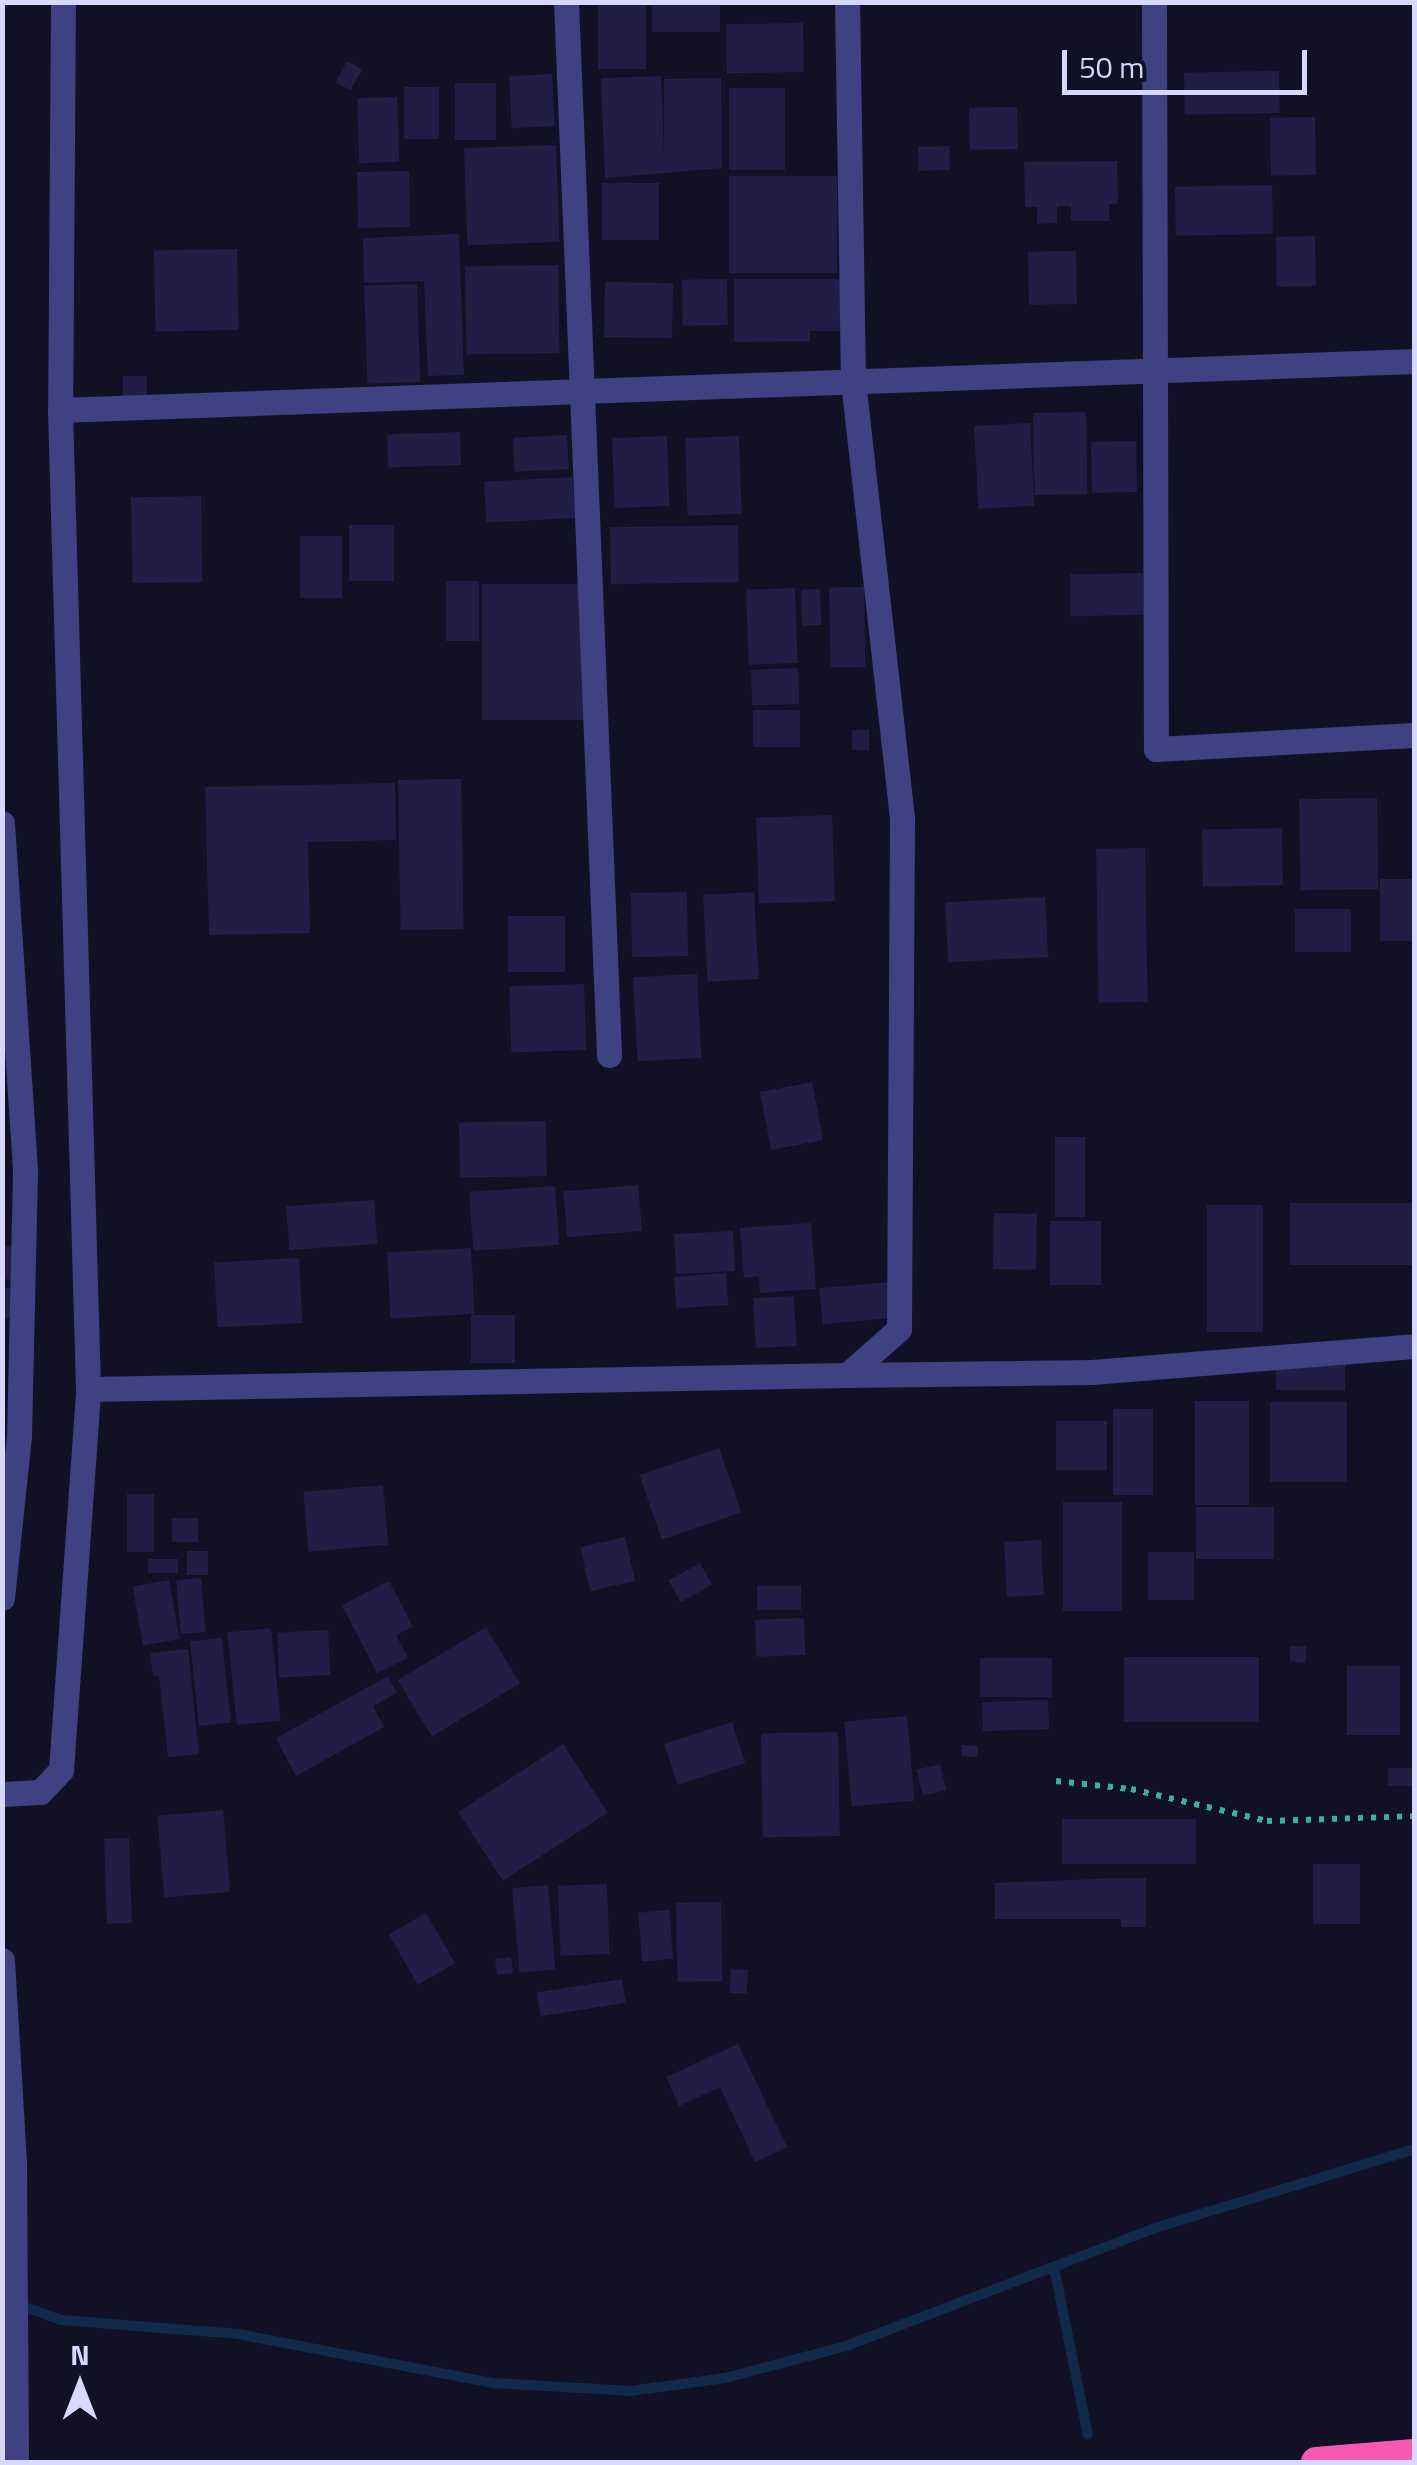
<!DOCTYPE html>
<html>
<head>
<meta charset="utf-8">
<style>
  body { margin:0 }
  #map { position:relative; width:1417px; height:2465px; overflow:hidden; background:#121025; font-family:"Titillium Web",sans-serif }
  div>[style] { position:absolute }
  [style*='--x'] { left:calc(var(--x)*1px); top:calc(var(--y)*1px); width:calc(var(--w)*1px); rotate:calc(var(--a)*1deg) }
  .stream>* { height:10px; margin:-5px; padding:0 5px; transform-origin:5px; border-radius:5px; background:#112a49 }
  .building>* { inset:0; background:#221d45; transform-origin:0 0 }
  .path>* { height:6px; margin-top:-3px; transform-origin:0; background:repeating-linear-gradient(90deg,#35b2a0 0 5px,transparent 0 13px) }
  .minor>* { height:25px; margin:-12.5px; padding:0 12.5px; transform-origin:12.5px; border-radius:12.5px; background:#3e4182 }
  .highway>* { height:30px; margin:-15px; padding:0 15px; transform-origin:15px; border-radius:15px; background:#f758b1 }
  span { translate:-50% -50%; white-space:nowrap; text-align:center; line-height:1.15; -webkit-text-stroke:8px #121025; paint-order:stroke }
  .frame { position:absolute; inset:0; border:5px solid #d8d7fd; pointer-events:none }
  .north { position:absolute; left:30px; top:2335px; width:100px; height:100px; -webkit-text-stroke:8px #121025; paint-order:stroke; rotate:0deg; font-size:28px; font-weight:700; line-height:40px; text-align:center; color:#d8d7fd }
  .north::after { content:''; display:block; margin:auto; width:35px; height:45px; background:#d8d7fd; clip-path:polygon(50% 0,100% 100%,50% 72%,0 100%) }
  .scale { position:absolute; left:1062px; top:50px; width:245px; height:45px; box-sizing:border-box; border:5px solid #d8d7fd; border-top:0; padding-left:12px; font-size:30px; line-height:35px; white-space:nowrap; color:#d8d7fd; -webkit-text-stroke:8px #121025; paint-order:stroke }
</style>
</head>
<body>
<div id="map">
  <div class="stream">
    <div style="--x:1054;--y:2267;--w:171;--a:78.6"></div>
    <div style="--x:17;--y:2304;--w:47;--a:20"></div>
    <div style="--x:61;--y:2320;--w:178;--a:4.5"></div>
    <div style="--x:238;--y:2334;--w:260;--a:10.9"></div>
    <div style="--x:493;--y:2383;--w:138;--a:3.3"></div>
    <div style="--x:631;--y:2391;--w:95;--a:-7.9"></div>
    <div style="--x:725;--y:2378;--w:125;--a:-14.8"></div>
    <div style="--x:846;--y:2346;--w:334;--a:-20.9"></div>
    <div style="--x:1158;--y:2227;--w:268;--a:-16.9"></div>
  </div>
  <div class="building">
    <div style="left:598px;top:2px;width:48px;height:67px"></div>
    <div style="left:652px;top:2px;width:68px;height:30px"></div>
    <div style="left:803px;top:23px;width:49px;height:77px;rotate:89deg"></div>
    <div style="left:347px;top:61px;width:17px;height:24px;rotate:28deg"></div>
    <div style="left:1279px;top:71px;width:42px;height:95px;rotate:89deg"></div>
    <div style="left:552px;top:74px;width:52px;height:43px;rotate:87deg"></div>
    <div style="clip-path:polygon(661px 76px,664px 153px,664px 79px,721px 78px,722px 168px,605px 178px,601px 78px)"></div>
    <div style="left:455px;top:83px;width:41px;height:57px"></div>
    <div style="left:404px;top:87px;width:35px;height:52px"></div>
    <div style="left:729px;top:88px;width:56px;height:82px"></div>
    <div style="left:397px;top:97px;width:65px;height:40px;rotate:88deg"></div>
    <div style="left:1017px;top:107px;width:42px;height:48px;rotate:89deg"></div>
    <div style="left:1315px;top:117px;width:58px;height:45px;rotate:89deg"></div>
    <div style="left:556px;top:145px;width:97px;height:92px;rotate:88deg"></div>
    <div style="left:949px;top:146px;width:24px;height:31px;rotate:88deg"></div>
    <div style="clip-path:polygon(1117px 161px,1118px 204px,1109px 204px,1109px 221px,1071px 221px,1071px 206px,1057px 206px,1057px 223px,1037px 224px,1037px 207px,1025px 207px,1024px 162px)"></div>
    <div style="left:409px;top:171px;width:56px;height:52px;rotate:89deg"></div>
    <div style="left:729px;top:176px;width:108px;height:97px"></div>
    <div style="left:602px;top:183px;width:57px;height:57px"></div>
    <div style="left:1272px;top:185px;width:49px;height:97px;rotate:89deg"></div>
    <div style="clip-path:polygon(459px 234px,464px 375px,428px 376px,424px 281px,364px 283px,363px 238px)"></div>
    <div style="left:1315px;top:236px;width:50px;height:39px;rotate:89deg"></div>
    <div style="left:237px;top:249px;width:81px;height:83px;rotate:89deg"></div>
    <div style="left:1076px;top:251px;width:53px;height:48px;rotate:89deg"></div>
    <div style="left:558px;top:265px;width:88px;height:93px;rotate:89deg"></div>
    <div style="left:727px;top:279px;width:46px;height:45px;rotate:89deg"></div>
    <div style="clip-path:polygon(734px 279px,846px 279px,847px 331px,810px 331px,810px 341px,734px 342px)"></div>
    <div style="left:605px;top:282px;width:68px;height:55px;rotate:1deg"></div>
    <div style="left:417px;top:284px;width:98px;height:53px;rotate:88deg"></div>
    <div style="left:147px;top:376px;width:20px;height:24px;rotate:90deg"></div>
    <div style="left:1086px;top:412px;width:82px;height:53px;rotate:89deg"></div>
    <div style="left:1030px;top:423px;width:83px;height:56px;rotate:87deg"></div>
    <div style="left:460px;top:432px;width:33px;height:73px;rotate:88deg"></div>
    <div style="left:567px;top:435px;width:34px;height:54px;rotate:87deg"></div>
    <div style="left:667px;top:436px;width:70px;height:55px;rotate:88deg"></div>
    <div style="left:739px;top:436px;width:78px;height:54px;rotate:88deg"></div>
    <div style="left:1136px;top:441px;width:51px;height:45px;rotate:89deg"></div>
    <div style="left:573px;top:477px;width:41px;height:89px;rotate:87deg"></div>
    <div style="left:201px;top:496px;width:86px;height:70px;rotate:89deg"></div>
    <div style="left:349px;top:525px;width:45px;height:56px"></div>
    <div style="left:738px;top:525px;width:57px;height:128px;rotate:89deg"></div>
    <div style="left:300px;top:536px;width:42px;height:62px"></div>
    <div style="left:1143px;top:573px;width:42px;height:73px;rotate:89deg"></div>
    <div style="left:446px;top:581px;width:33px;height:60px"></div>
    <div style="left:482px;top:584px;width:102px;height:136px"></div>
    <div style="left:864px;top:587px;width:80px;height:35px;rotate:89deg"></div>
    <div style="left:795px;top:588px;width:75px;height:49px;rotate:88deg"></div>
    <div style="left:820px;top:589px;width:36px;height:19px;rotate:88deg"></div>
    <div style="left:798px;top:668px;width:36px;height:47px;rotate:88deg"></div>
    <div style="left:800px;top:710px;width:37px;height:47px;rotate:90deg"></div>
    <div style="left:852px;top:730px;width:17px;height:20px"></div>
    <div style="left:461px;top:779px;width:150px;height:63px;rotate:89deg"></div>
    <div style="clip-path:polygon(395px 783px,396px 840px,308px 842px,310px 933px,209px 935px,205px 787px)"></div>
    <div style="left:1377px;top:798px;width:91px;height:78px;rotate:89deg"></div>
    <div style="left:832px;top:815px;width:86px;height:76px;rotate:88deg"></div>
    <div style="left:1282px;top:828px;width:57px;height:80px;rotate:89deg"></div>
    <div style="left:1145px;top:848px;width:154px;height:49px;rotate:89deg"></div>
    <div style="left:1380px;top:879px;width:34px;height:62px"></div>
    <div style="left:687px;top:892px;width:64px;height:56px;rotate:89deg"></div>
    <div style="left:754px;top:892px;width:87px;height:51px;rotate:87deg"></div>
    <div style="left:1045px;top:897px;width:60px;height:100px;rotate:87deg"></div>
    <div style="left:1351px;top:909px;width:43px;height:56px;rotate:90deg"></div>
    <div style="left:565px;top:916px;width:56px;height:57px;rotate:90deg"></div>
    <div style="left:697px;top:974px;width:84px;height:64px;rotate:87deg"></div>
    <div style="left:584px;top:984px;width:66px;height:75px;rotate:88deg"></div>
    <div style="left:812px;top:1082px;width:59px;height:53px;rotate:79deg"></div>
    <div style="left:546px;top:1121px;width:55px;height:87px;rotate:89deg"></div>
    <div style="left:1055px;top:1137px;width:30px;height:80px"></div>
    <div style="left:638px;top:1185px;width:46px;height:75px;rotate:85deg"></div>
    <div style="left:555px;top:1186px;width:59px;height:86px;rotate:86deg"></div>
    <div style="left:374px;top:1200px;width:44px;height:88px;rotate:86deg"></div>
    <div style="left:1290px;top:1203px;width:124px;height:62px"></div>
    <div style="left:1207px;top:1205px;width:56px;height:127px"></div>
    <div style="left:994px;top:1213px;width:43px;height:56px;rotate:1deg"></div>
    <div style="left:1050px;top:1221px;width:51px;height:64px"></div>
    <div style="clip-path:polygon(811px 1223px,816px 1289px,760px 1293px,759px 1276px,744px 1278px,740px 1228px)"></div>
    <div style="left:733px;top:1231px;width:40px;height:59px;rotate:87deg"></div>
    <div style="left:14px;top:1246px;width:33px;height:12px;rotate:88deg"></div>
    <div style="left:471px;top:1248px;width:66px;height:84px;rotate:87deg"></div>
    <div style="left:299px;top:1258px;width:65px;height:85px;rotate:87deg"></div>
    <div style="left:726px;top:1273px;width:32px;height:52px;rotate:86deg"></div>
    <div style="left:891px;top:1282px;width:36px;height:72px;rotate:85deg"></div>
    <div style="left:2px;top:1288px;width:12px;height:30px"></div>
    <div style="left:794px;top:1296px;width:50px;height:41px;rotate:87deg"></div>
    <div style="left:471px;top:1315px;width:44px;height:48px"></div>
    <div style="left:1276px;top:1362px;width:69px;height:28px"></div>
    <div style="left:1195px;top:1401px;width:54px;height:104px"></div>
    <div style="left:1270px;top:1402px;width:77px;height:80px"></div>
    <div style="left:1113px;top:1409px;width:40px;height:86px"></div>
    <div style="left:1056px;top:1421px;width:51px;height:49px"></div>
    <div style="left:719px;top:1448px;width:68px;height:84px;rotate:71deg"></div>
    <div style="left:383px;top:1485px;width:60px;height:80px;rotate:85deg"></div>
    <div style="left:127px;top:1494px;width:27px;height:58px"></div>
    <div style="left:1063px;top:1502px;width:59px;height:109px"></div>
    <div style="left:1196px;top:1507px;width:78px;height:52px"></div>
    <div style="left:172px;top:1518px;width:26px;height:24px"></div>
    <div style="left:625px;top:1537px;width:45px;height:46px;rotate:77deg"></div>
    <div style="left:1041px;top:1540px;width:55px;height:37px;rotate:87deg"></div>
    <div style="left:208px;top:1551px;width:24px;height:21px;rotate:90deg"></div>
    <div style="left:1148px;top:1552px;width:46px;height:48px"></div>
    <div style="left:178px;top:1559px;width:14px;height:30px;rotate:90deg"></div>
    <div style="left:700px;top:1563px;width:25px;height:36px;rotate:61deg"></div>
    <div style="left:201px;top:1578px;width:54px;height:25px;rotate:85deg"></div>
    <div style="left:169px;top:1580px;width:60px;height:37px;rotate:80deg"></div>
    <div style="clip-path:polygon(389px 1581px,413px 1627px,396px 1635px,408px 1658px,377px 1673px,342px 1605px)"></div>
    <div style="left:801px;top:1586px;width:24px;height:44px;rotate:90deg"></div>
    <div style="left:804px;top:1618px;width:37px;height:49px;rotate:88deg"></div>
    <div style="left:486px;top:1627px;width:66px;height:103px;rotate:59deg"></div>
    <div style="left:271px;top:1628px;width:93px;height:44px;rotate:84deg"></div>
    <div style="left:328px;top:1630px;width:45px;height:51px;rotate:87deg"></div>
    <div style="left:222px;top:1638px;width:85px;height:32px;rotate:84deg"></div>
    <div style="clip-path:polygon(1290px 1646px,1307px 1646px,1305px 1663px,1290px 1661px)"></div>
    <div style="clip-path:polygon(188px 1649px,199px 1754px,168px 1757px,159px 1676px,153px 1676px,150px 1653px)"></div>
    <div style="left:1124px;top:1657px;width:135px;height:65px"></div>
    <div style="left:980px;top:1658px;width:72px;height:39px"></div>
    <div style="left:1347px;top:1666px;width:53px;height:69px"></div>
    <div style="clip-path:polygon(388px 1676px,397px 1693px,373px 1706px,384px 1727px,296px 1776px,276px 1738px)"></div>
    <div style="left:1048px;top:1700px;width:29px;height:66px;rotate:88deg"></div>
    <div style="left:907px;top:1716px;width:85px;height:63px;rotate:85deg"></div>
    <div style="left:732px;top:1722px;width:43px;height:71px;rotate:72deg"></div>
    <div style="left:838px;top:1732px;width:104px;height:77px;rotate:89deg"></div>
    <div style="left:563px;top:1744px;width:82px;height:125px;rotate:57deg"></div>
    <div style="left:962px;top:1745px;width:16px;height:11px;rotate:4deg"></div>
    <div style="left:940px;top:1764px;width:27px;height:24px;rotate:77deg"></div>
    <div style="left:1388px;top:1768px;width:25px;height:18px"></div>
    <div style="left:223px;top:1810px;width:82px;height:66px;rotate:85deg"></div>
    <div style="left:1062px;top:1819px;width:134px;height:45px"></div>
    <div style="left:129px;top:1838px;width:85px;height:25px;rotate:88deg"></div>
    <div style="left:1313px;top:1864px;width:47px;height:60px"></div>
    <div style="clip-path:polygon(1120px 1878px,1146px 1878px,1146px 1927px,1121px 1927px,1121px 1919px,995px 1919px,995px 1883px)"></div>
    <div style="left:607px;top:1884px;width:70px;height:49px;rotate:88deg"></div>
    <div style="left:548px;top:1885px;width:85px;height:36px;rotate:85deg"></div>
    <div style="left:721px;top:1902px;width:79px;height:45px;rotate:89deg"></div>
    <div style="left:669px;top:1910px;width:49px;height:31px;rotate:85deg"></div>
    <div style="left:426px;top:1913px;width:58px;height:43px;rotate:60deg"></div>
    <div style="left:511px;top:1957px;width:16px;height:16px;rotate:83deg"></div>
    <div style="left:731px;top:1969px;width:17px;height:24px;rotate:3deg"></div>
    <div style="left:622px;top:1979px;width:24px;height:86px;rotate:81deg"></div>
    <div style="clip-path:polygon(738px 2044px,787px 2147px,755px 2162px,720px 2087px,679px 2106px,666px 2077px)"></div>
  </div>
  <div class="path">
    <div style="--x:1056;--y:1781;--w:75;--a:6.1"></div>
    <div style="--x:1131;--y:1789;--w:140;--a:13.2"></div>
    <div style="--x:1267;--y:1821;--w:147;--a:-1.9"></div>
  </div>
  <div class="minor">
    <div style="--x:63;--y:2;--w:408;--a:90.4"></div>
    <div style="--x:60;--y:410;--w:979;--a:88.36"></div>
    <div style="--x:88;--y:1389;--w:759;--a:-1.06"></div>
    <div style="--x:847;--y:1375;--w:69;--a:-41.5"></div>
    <div style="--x:899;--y:1329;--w:511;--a:-89.66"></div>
    <div style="--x:902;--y:818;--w:440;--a:-96.4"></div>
    <div style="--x:853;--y:381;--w:379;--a:-90.9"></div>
    <div style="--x:566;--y:2;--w:1054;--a:87.66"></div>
    <div style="--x:1154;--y:2;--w:747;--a:89.85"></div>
    <div style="--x:1156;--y:749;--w:258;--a:-3.1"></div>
    <div style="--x:60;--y:410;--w:1355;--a:-2.07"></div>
    <div style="--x:2;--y:823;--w:351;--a:86.2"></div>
    <div style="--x:25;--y:1173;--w:263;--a:91.3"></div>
    <div style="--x:19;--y:1436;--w:163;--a:96"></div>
    <div style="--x:847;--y:1375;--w:245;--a:-0.7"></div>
    <div style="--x:1092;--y:1372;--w:323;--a:-4.6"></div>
    <div style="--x:2;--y:1794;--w:38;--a:-3"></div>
    <div style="--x:40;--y:1792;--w:30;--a:-46"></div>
    <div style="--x:61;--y:1770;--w:382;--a:-85.9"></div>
    <div style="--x:2;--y:1960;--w:204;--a:86.6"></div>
    <div style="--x:14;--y:2164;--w:298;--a:89.6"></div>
  </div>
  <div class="highway">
    <div style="--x:1316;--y:2462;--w:98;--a:-4.7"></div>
  </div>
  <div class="frame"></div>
  <div class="north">N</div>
  <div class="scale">50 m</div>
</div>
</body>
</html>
